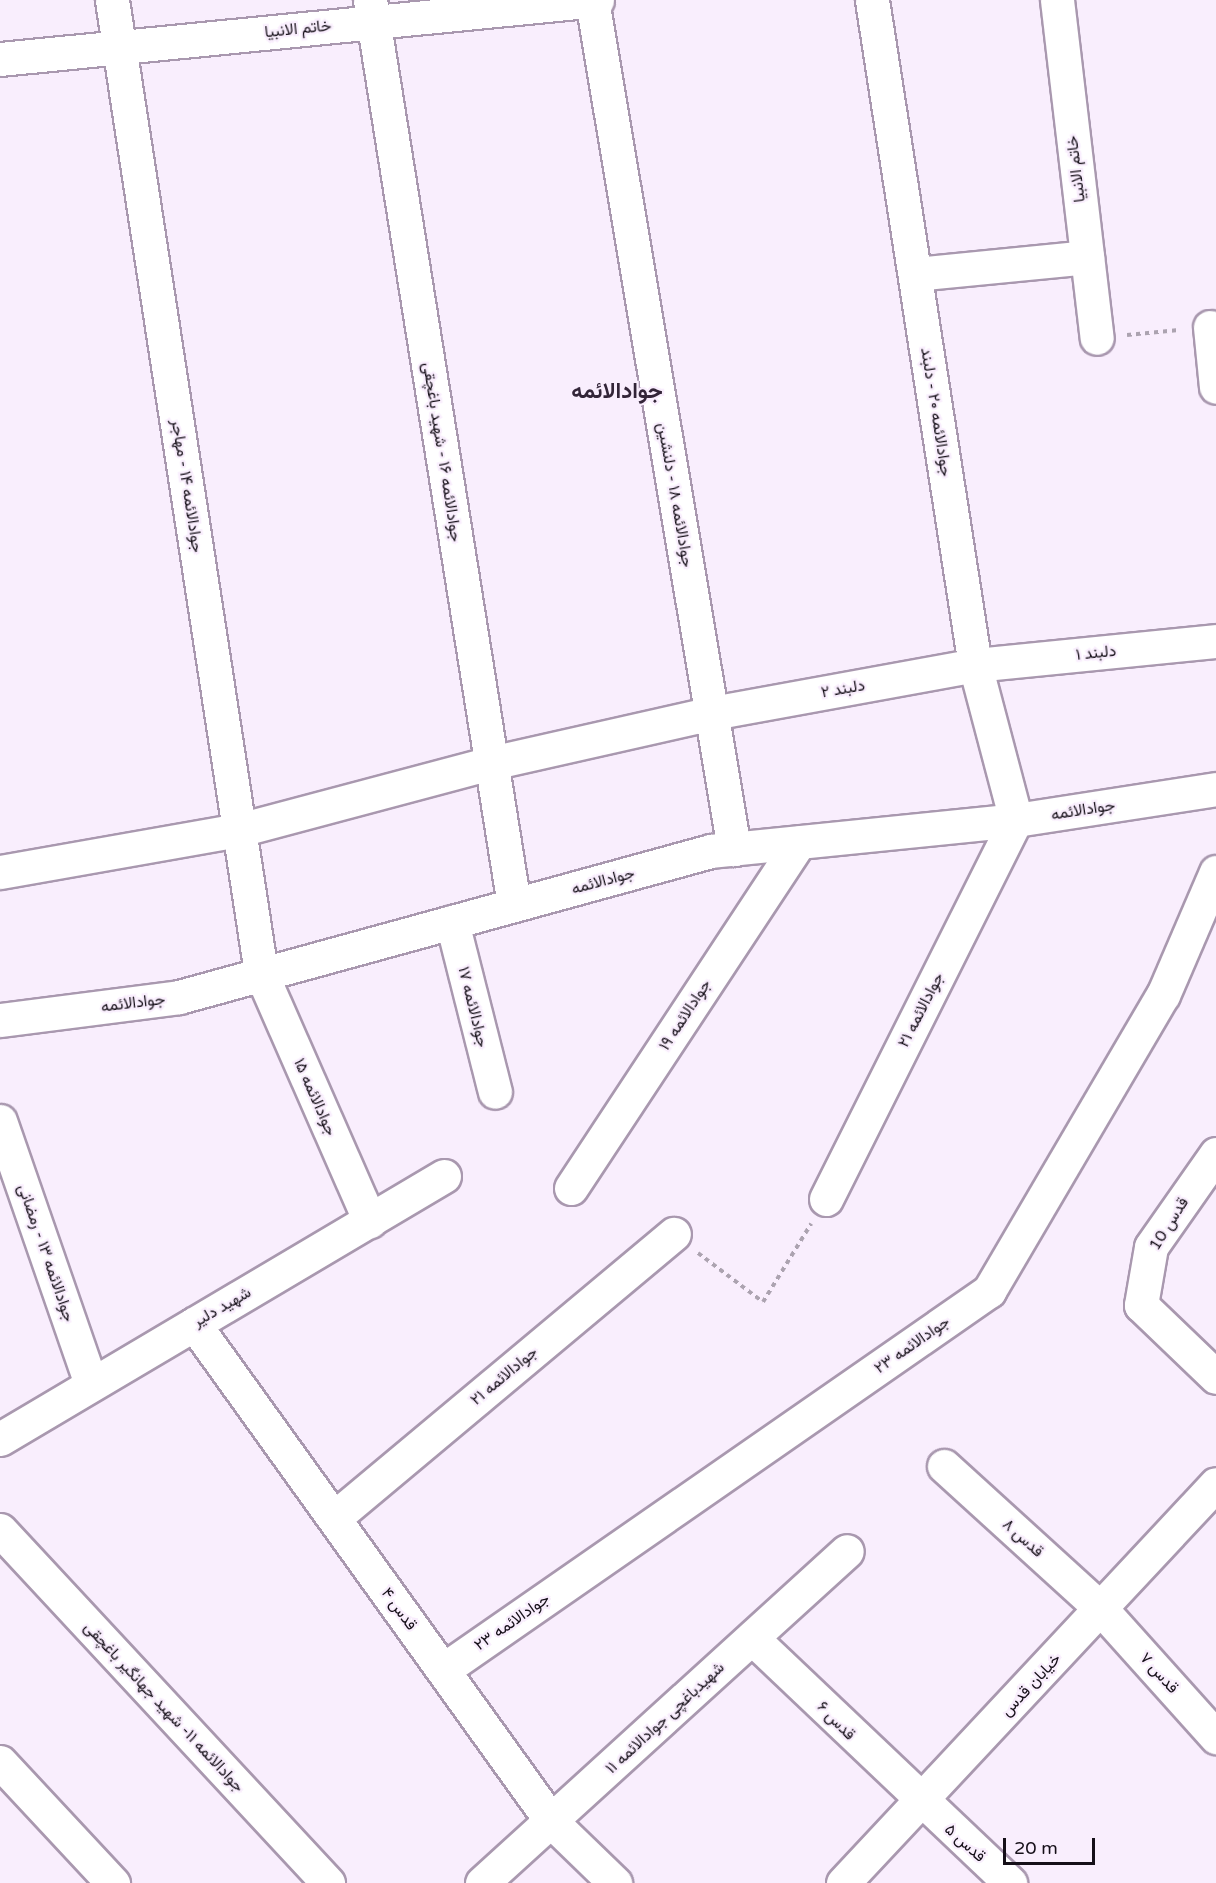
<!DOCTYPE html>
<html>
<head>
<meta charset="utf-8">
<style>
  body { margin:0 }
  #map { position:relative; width:1216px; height:1883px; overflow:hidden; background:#f9eefd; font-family:"Varela Round",Vazirmatn,sans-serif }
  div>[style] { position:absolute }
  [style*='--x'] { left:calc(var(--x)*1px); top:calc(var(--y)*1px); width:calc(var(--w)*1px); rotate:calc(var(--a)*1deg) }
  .path>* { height:4px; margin-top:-2px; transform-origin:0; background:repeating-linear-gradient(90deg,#aca3b0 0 4.5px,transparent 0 9px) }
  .roads { filter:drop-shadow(2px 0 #a998af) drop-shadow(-2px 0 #a998af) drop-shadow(0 2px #a998af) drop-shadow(0 -2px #a998af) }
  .street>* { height:33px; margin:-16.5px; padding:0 16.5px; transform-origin:16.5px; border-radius:16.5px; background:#fff }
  span { translate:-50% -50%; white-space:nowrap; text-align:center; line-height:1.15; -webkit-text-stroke:4.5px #f9eefd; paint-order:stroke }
  .street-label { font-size:16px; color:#150f18 }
  .district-label { font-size:22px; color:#332538; font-weight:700 }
  .scale { position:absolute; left:1003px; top:1838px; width:92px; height:27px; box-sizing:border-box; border:3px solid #150f18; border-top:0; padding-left:8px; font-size:18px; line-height:21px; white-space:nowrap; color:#150f18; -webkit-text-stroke:4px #f9eefd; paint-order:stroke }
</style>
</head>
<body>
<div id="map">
  <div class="path">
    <div style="--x:1127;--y:335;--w:52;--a:-5.5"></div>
    <div style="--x:698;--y:1253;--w:81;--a:37"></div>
    <div style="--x:763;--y:1302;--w:92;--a:-58.4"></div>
  </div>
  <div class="roads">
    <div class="street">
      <div style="--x:112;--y:0;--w:984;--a:81.29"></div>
      <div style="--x:261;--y:973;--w:271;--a:66.3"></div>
      <div style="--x:370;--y:0;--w:916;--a:80.96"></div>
      <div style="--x:592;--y:0;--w:861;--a:80.5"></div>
      <div style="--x:872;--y:0;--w:673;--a:81.2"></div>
      <div style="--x:975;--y:665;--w:160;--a:75.2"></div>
      <div style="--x:1057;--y:0;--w:340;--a:83.3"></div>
      <div style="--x:0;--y:59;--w:600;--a:-5.64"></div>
      <div style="--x:915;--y:274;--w:173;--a:-5.6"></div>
      <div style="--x:1210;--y:327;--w:60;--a:84.3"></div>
      <div style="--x:0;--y:872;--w:243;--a:-10"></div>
      <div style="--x:239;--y:830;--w:261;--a:-14.9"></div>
      <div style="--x:491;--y:763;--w:227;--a:-12.7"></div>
      <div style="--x:712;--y:713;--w:267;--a:-10.3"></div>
      <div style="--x:975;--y:665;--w:242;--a:-5.7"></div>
      <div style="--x:452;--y:922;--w:175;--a:75.8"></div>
      <div style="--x:0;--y:1020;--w:180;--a:-7.3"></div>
      <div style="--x:179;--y:997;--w:552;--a:-15.35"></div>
      <div style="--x:711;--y:851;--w:307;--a:-5.8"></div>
      <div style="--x:1016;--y:820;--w:202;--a:-8.8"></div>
      <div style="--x:0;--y:1121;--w:278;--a:70.9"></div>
      <div style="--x:1216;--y:1154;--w:113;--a:125"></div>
      <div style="--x:1151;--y:1247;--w:59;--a:99.8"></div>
      <div style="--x:1141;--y:1305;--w:104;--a:43.8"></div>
      <div style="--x:571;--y:1188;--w:414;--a:-56.6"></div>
      <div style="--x:826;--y:1199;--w:424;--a:-63.4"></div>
      <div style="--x:194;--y:1324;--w:613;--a:54.29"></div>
      <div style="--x:552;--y:1822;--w:88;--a:44.1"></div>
      <div style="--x:0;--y:1439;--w:516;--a:-30.64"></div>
      <div style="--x:944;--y:1466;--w:214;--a:42.3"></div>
      <div style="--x:1102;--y:1610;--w:171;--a:48.1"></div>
      <div style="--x:334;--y:1518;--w:443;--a:-39.9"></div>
      <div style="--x:0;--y:1530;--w:482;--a:47.1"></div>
      <div style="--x:752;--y:1638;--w:356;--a:43.5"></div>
      <div style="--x:443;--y:1670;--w:665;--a:-34.77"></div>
      <div style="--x:989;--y:1291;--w:343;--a:-59.6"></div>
      <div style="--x:1163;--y:995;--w:134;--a:-66.7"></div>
      <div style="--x:0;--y:1762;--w:166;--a:47"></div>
      <div style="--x:482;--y:1883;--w:493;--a:-42.3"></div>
      <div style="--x:843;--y:1883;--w:546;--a:-46.93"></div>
    </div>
  </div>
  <div class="street-label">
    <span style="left:298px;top:29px;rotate:-6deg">خاتم الانبیا</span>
    <span style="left:1076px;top:169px;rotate:-97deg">خاتم الانبیا</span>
    <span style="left:936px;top:412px;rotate:81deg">جوادالائمه ۲۰ - دلبند</span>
    <span style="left:442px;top:452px;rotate:81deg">جوادالائمه ۱۶ - شهید باغچقی</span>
    <span style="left:187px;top:486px;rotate:81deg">جوادالائمه ۱۴ - مهاجر</span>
    <span style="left:675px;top:495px;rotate:80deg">جوادالائمه ۱۸ - دلنشین</span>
    <span style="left:1096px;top:653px;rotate:-6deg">دلبند ۱</span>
    <span style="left:843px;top:689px;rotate:-10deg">دلبند ۲</span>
    <span style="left:1083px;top:810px;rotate:-9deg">جوادالائمه</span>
    <span style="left:603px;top:881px;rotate:-15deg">جوادالائمه</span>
    <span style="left:133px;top:1003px;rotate:-7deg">جوادالائمه</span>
    <span style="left:473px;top:1007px;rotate:76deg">جوادالائمه ۱۷</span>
    <span style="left:921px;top:1010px;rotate:-63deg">جوادالائمه ۲۱</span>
    <span style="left:685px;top:1015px;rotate:-57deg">جوادالائمه ۱۹</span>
    <span style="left:315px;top:1097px;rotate:66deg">جوادالائمه ۱۵</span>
    <span style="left:1169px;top:1224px;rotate:-58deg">قدس 10</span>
    <span style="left:46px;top:1253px;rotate:71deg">جوادالائمه ۱۳ - رمضانی</span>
    <span style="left:222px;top:1307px;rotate:-30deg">شهید دلیر</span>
    <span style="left:912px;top:1345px;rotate:-35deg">جوادالائمه ۲۳</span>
    <span style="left:504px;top:1376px;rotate:-40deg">جوادالائمه ۲۱</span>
    <span style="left:1023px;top:1538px;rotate:42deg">قدس ۸</span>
    <span style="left:399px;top:1609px;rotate:54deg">قدس ۴</span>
    <span style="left:512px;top:1622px;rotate:-35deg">جوادالائمه ۲۳</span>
    <span style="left:1159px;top:1673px;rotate:48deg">قدس ۷</span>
    <span style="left:1031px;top:1685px;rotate:-47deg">خیابان قدس</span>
    <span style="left:164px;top:1707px;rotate:47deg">جوادالائمه ۱۱- شهید جهانگیر باغچقی</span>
    <span style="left:665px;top:1718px;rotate:-43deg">شهیدباغچی جوادالائمه ۱۱</span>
    <span style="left:836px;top:1721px;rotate:45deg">قدس ۶</span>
    <span style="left:965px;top:1843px;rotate:42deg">قدس ۵</span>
  </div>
  <div class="district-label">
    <span style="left:617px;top:392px">جوادالائمه</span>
  </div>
  <div class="scale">20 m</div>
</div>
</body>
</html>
